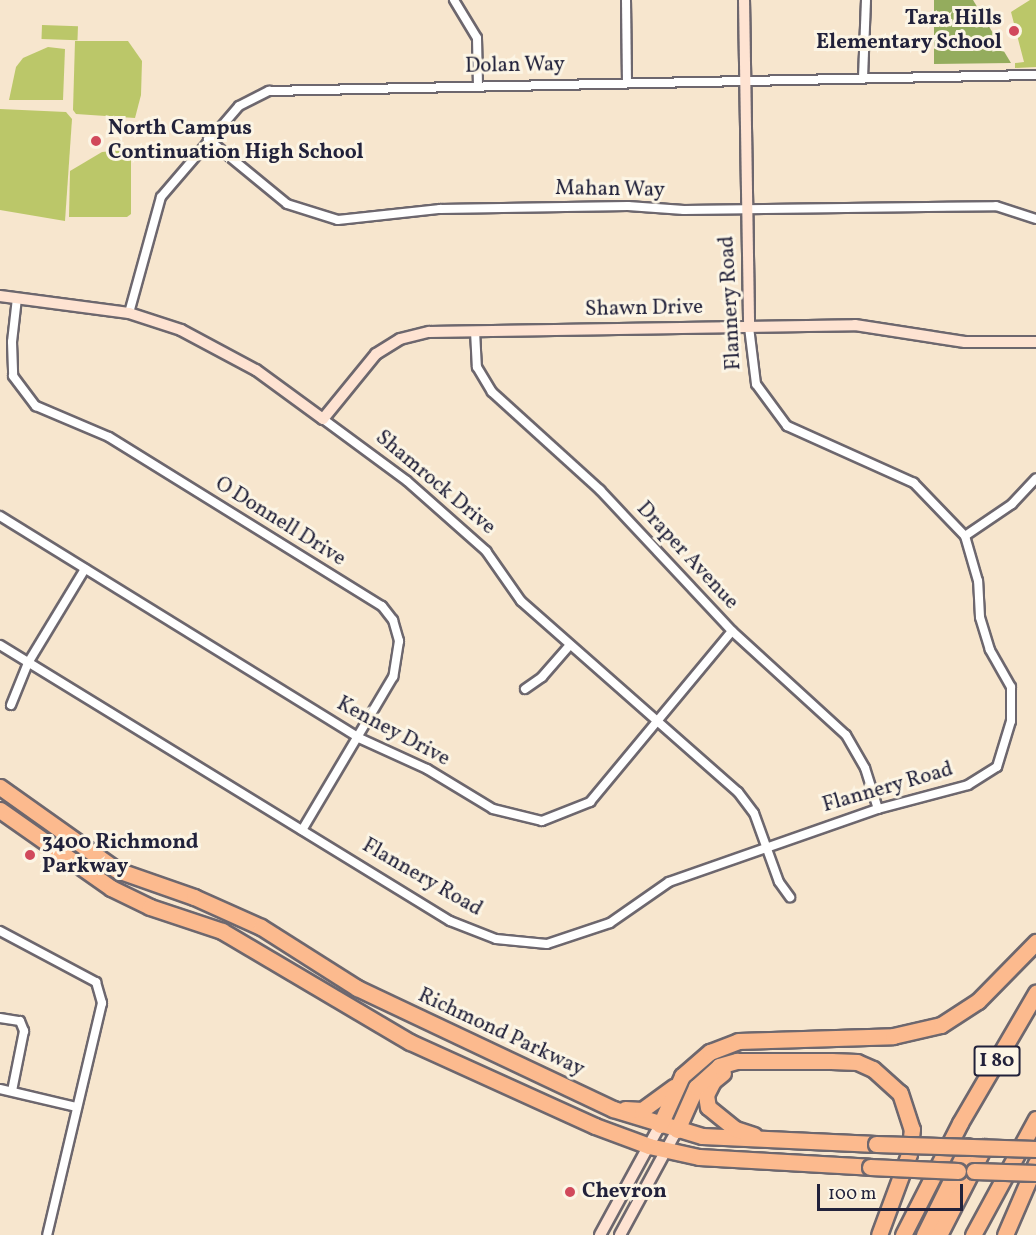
<!DOCTYPE html>
<html>
<head>
<meta charset="utf-8">
<style>
  body { margin:0 }
  #map { position:relative; width:1036px; height:1235px; overflow:hidden; background:#f7e6ce; font-family:Vollkorn,serif }
  div>[style] { position:absolute }
  [style*='--x'] { left:calc(var(--x)*1px); top:calc(var(--y)*1px); width:calc(var(--w)*1px); rotate:calc(var(--a)*1deg) }
  .green>* { inset:0; background:#bbc769; transform-origin:0 0 }
  .forest>* { inset:0; background:#94ac5d }
  .roads { filter:drop-shadow(2px 0 #6d676e) drop-shadow(-2px 0 #6d676e) drop-shadow(0 2px #6d676e) drop-shadow(0 -2px #6d676e) }
  .street>* { height:8px; margin:-4px; padding:0 4px; transform-origin:4px; border-radius:4px; background:#fff }
  .secondary>* { height:10px; margin:-5px; padding:0 5px; transform-origin:5px; border-radius:5px; background:#fee3d2 }
  .highway>* { height:15px; margin:-7.5px; padding:0 7.5px; transform-origin:7.5px; border-radius:7.5px; background:#fcba8e }
  .bridges { filter:drop-shadow(2px 0 #6d676e) drop-shadow(-2px 0 #6d676e) drop-shadow(0 2px #6d676e) drop-shadow(0 -2px #6d676e) }
  .highway-bridge>* { height:15px; margin:-7.5px; padding:0 7.5px; transform-origin:7.5px; border-radius:7.5px; background:#fcba8e }
  .dots>* { width:16px; height:16px; translate:-50% -50%; box-sizing:border-box; border:3px solid #fcf5e5; border-radius:50% }
  span { translate:-50% -50%; white-space:nowrap; text-align:center; line-height:1.15; -webkit-text-stroke:6px #fcf5e5; paint-order:stroke }
  .shield-label span { padding:2px 4px; background:#fcf5e5; border:2px solid; border-radius:4px; -webkit-text-stroke-width:0 }
  .shield-label { font-size:20px; color:#22223b; font-weight:700 }
  .poi-label { font-size:21px; color:#22223b; font-weight:700 }
  .right { translate:-100% -50%; text-align:right }
  .left { translate:0 -50%; text-align:left }
  .street-label { font-size:21px; color:#22223b }
  .scale { position:absolute; left:817px; top:1184px; width:146px; height:27px; box-sizing:border-box; border:3px solid #22223b; border-top:0; padding-left:8px; font-size:18px; line-height:21px; white-space:nowrap; color:#22223b; -webkit-text-stroke:4px #fcf5e5; paint-order:stroke }
</style>
</head>
<body>
<div id="map">
  <div class="green">
    <div style="clip-path:polygon(1030px 0,1036px 0,1036px 67px,1015px 68px,1015px 63px,1024px 62px,1011px 12px)"></div>
    <div style="left:42px;top:25px;width:36px;height:14px;rotate:2deg"></div>
    <div style="clip-path:polygon(75px 41px,128px 41px,142px 61px,141px 95px,135px 118px,76px 114px,73px 110px)"></div>
    <div style="clip-path:polygon(48px 47px,65px 49px,63px 100px,9px 100px,16px 67px,23px 58px)"></div>
    <div style="clip-path:polygon(0 109px,66px 112px,72px 119px,65px 221px,0 210px)"></div>
    <div style="clip-path:polygon(131px 149px,131px 214px,127px 217px,69px 217px,70px 171px,102px 152px)"></div>
  </div>
  <div class="forest">
    <div style="clip-path:polygon(934px 0,973px 0,1011px 63px,934px 64px)"></div>
  </div>
  <div class="roads">
    <div class="street">
      <div style="--x:454;--y:0;--w:44;--a:58.8"></div>
      <div style="--x:477;--y:38;--w:46;--a:88.8"></div>
      <div style="--x:626;--y:0;--w:82;--a:89.3"></div>
      <div style="--x:863;--y:78;--w:78;--a:-87.8"></div>
      <div style="--x:208;--y:139;--w:102;--a:39.4"></div>
      <div style="--x:287;--y:204;--w:53;--a:17.4"></div>
      <div style="--x:338;--y:220;--w:103;--a:-6.2"></div>
      <div style="--x:440;--y:209;--w:188;--a:-0.9"></div>
      <div style="--x:628;--y:206;--w:56;--a:4.1"></div>
      <div style="--x:684;--y:210;--w:312;--a:-0.7"></div>
      <div style="--x:996;--y:206;--w:42;--a:18"></div>
      <div style="--x:17;--y:298;--w:44;--a:96.5"></div>
      <div style="--x:12;--y:342;--w:34;--a:88"></div>
      <div style="--x:13;--y:376;--w:38;--a:53"></div>
      <div style="--x:36;--y:406;--w:79;--a:23"></div>
      <div style="--x:109;--y:437;--w:321;--a:31.8"></div>
      <div style="--x:382;--y:606;--w:18;--a:52"></div>
      <div style="--x:393;--y:620;--w:22;--a:74"></div>
      <div style="--x:399;--y:641;--w:36;--a:99"></div>
      <div style="--x:393;--y:677;--w:178;--a:120.7"></div>
      <div style="--x:129;--y:313;--w:120;--a:-74.6"></div>
      <div style="--x:161;--y:197;--w:120;--a:-49.4"></div>
      <div style="--x:239;--y:106;--w:34;--a:-27"></div>
      <div style="--x:269;--y:91;--w:767;--a:-1.2"></div>
      <div style="--x:475;--y:331;--w:36;--a:87"></div>
      <div style="--x:477;--y:367;--w:29;--a:59"></div>
      <div style="--x:492;--y:392;--w:146;--a:42.2"></div>
      <div style="--x:600;--y:490;--w:193;--a:46.9"></div>
      <div style="--x:732;--y:631;--w:154;--a:42.4"></div>
      <div style="--x:846;--y:735;--w:38;--a:60"></div>
      <div style="--x:865;--y:768;--w:43;--a:72.4"></div>
      <div style="--x:323;--y:419;--w:104;--a:36.4"></div>
      <div style="--x:407;--y:481;--w:106;--a:41.5"></div>
      <div style="--x:486;--y:551;--w:61;--a:55"></div>
      <div style="--x:521;--y:601;--w:289;--a:41.4"></div>
      <div style="--x:738;--y:792;--w:26;--a:53"></div>
      <div style="--x:754;--y:813;--w:73;--a:70.1"></div>
      <div style="--x:779;--y:882;--w:19;--a:54"></div>
      <div style="--x:0;--y:516;--w:422;--a:31.7"></div>
      <div style="--x:359;--y:738;--w:75;--a:24.5"></div>
      <div style="--x:427;--y:769;--w:77;--a:31.2"></div>
      <div style="--x:493;--y:809;--w:50;--a:13.8"></div>
      <div style="--x:542;--y:821;--w:52;--a:-21.6"></div>
      <div style="--x:590;--y:802;--w:222;--a:-50.3"></div>
      <div style="--x:965;--y:536;--w:57;--a:-34.2"></div>
      <div style="--x:1012;--y:504;--w:35;--a:-47"></div>
      <div style="--x:0;--y:645;--w:528;--a:31.52"></div>
      <div style="--x:450;--y:921;--w:49;--a:21.4"></div>
      <div style="--x:496;--y:939;--w:51;--a:5.6"></div>
      <div style="--x:547;--y:944;--w:66;--a:-18.4"></div>
      <div style="--x:610;--y:923;--w:72;--a:-34.8"></div>
      <div style="--x:669;--y:882;--w:221;--a:-19.3"></div>
      <div style="--x:878;--y:809;--w:93;--a:-14.9"></div>
      <div style="--x:968;--y:785;--w:34;--a:-32"></div>
      <div style="--x:997;--y:767;--w:48;--a:-73.1"></div>
      <div style="--x:1011;--y:721;--w:34;--a:-90"></div>
      <div style="--x:1011;--y:687;--w:43;--a:-119.6"></div>
      <div style="--x:990;--y:650;--w:34;--a:-107"></div>
      <div style="--x:980;--y:617;--w:36;--a:-93"></div>
      <div style="--x:978;--y:581;--w:47;--a:-106.1"></div>
      <div style="--x:965;--y:536;--w:74;--a:-133.9"></div>
      <div style="--x:914;--y:483;--w:139;--a:-155.8"></div>
      <div style="--x:787;--y:426;--w:52;--a:-126.4"></div>
      <div style="--x:756;--y:384;--w:57;--a:-97"></div>
      <div style="--x:525;--y:689;--w:21;--a:-35"></div>
      <div style="--x:542;--y:677;--w:41;--a:-48.9"></div>
      <div style="--x:11;--y:705;--w:45;--a:-68"></div>
      <div style="--x:28;--y:663;--w:110;--a:-58.8"></div>
      <div style="--x:0;--y:931;--w:109;--a:28"></div>
      <div style="--x:96;--y:982;--w:22;--a:74"></div>
      <div style="--x:102;--y:1003;--w:238;--a:103.3"></div>
      <div style="--x:0;--y:1018;--w:20;--a:9"></div>
      <div style="--x:20;--y:1021;--w:11;--a:68"></div>
      <div style="--x:24;--y:1031;--w:61;--a:101.3"></div>
      <div style="--x:0;--y:1089;--w:79;--a:13.2"></div>
    </div>
    <div class="secondary">
      <div style="--x:744;--y:0;--w:327;--a:89.1"></div>
      <div style="--x:0;--y:296;--w:130;--a:7.5"></div>
      <div style="--x:129;--y:313;--w:55;--a:18.1"></div>
      <div style="--x:181;--y:330;--w:85;--a:28.1"></div>
      <div style="--x:256;--y:370;--w:83;--a:36.2"></div>
      <div style="--x:323;--y:419;--w:84;--a:-50.8"></div>
      <div style="--x:376;--y:354;--w:28;--a:-32"></div>
      <div style="--x:400;--y:339;--w:30;--a:-14"></div>
      <div style="--x:429;--y:332;--w:426;--a:-0.9"></div>
      <div style="--x:855;--y:325;--w:111;--a:8.8"></div>
      <div style="--x:965;--y:342;--w:71;--a:0"></div>
      <div style="--x:600;--y:1235;--w:125;--a:-61.4"></div>
      <div style="--x:620;--y:1235;--w:119;--a:-61.5"></div>
    </div>
    <div class="highway">
      <div style="--x:0;--y:787;--w:143;--a:35.4"></div>
      <div style="--x:117;--y:870;--w:82;--a:19.3"></div>
      <div style="--x:194;--y:897;--w:73;--a:24.1"></div>
      <div style="--x:261;--y:927;--w:114;--a:32.4"></div>
      <div style="--x:357;--y:988;--w:283;--a:25.3"></div>
      <div style="--x:613;--y:1109;--w:93;--a:16.9"></div>
      <div style="--x:702;--y:1136;--w:174;--a:2.6"></div>
      <div style="--x:0;--y:810;--w:136;--a:35.1"></div>
      <div style="--x:111;--y:888;--w:43;--a:26"></div>
      <div style="--x:150;--y:907;--w:76;--a:18.4"></div>
      <div style="--x:222;--y:931;--w:218;--a:30.6"></div>
      <div style="--x:410;--y:1042;--w:203;--a:24.4"></div>
      <div style="--x:595;--y:1126;--w:58;--a:20.3"></div>
      <div style="--x:649;--y:1146;--w:51;--a:12.4"></div>
      <div style="--x:699;--y:1157;--w:171;--a:3.3"></div>
      <div style="--x:723;--y:1073;--w:13;--a:141"></div>
      <div style="--x:713;--y:1081;--w:16;--a:117"></div>
      <div style="--x:706;--y:1095;--w:12;--a:81"></div>
      <div style="--x:708;--y:1107;--w:35;--a:39"></div>
      <div style="--x:735;--y:1129;--w:20;--a:18"></div>
      <div style="--x:625;--y:1109;--w:17;--a:3"></div>
      <div style="--x:642;--y:1110;--w:39;--a:-36"></div>
      <div style="--x:660;--y:1125;--w:54;--a:-65.8"></div>
      <div style="--x:682;--y:1076;--w:37;--a:-41"></div>
      <div style="--x:710;--y:1052;--w:30;--a:-21"></div>
      <div style="--x:738;--y:1041;--w:155;--a:-1.8"></div>
      <div style="--x:893;--y:1036;--w:49;--a:-12.9"></div>
      <div style="--x:941;--y:1025;--w:44;--a:-33"></div>
      <div style="--x:978;--y:1001;--w:83;--a:-45.5"></div>
      <div style="--x:677;--y:1130;--w:47;--a:-66.2"></div>
      <div style="--x:696;--y:1087;--w:31;--a:-42"></div>
      <div style="--x:719;--y:1066;--w:19;--a:-16"></div>
      <div style="--x:737;--y:1061;--w:94;--a:0"></div>
      <div style="--x:831;--y:1061;--w:26;--a:2"></div>
      <div style="--x:857;--y:1062;--w:17;--a:24"></div>
      <div style="--x:873;--y:1069;--w:36;--a:42"></div>
      <div style="--x:900;--y:1093;--w:38;--a:72"></div>
      <div style="--x:912;--y:1129;--w:25;--a:97"></div>
      <div style="--x:909;--y:1154;--w:86;--a:110.3"></div>
      <div style="--x:903;--y:1235;--w:126;--a:-63"></div>
      <div style="--x:960;--y:1123;--w:151;--a:-59.7"></div>
      <div style="--x:924;--y:1235;--w:99;--a:-63.7"></div>
      <div style="--x:939;--y:1235;--w:99;--a:-62.9"></div>
      <div style="--x:973;--y:1235;--w:132;--a:-61.5"></div>
      <div style="--x:1005;--y:1235;--w:78;--a:-66.7"></div>
    </div>
  </div>
  <div class="bridges">
    <div class="highway-bridge">
      <div style="--x:876;--y:1144;--w:160;--a:1.8"></div>
      <div style="--x:870;--y:1167;--w:88;--a:2.6"></div>
      <div style="--x:974;--y:1171;--w:62;--a:1.8"></div>
    </div>
  </div>
  <div class="dots">
    <div style="left:1014px;top:31px;background:#d1495b"></div>
    <div style="left:96px;top:141px;background:#d1495b"></div>
    <div style="left:30px;top:855px;background:#d1495b"></div>
    <div style="left:570px;top:1192px;background:#d1495b"></div>
  </div>
  <div class="shield-label">
    <span style="left:997px;top:1061px">I 80</span>
  </div>
  <div class="poi-label">
    <span class="right" style="left:1002px;top:31px">Tara Hills<br>Elementary School</span>
    <span class="left" style="left:108px;top:141px">North Campus<br>Continuation High School</span>
    <span class="left" style="left:42px;top:855px">3400 Richmond<br>Parkway</span>
    <span class="left" style="left:582px;top:1192px">Chevron</span>
  </div>
  <div class="street-label">
    <span style="left:515px;top:66px;rotate:-1deg">Dolan Way</span>
    <span style="left:610px;top:190px;rotate:1deg">Mahan Way</span>
    <span style="left:731px;top:303px;rotate:-93deg">Flannery Road</span>
    <span style="left:644px;top:309px;rotate:-1deg">Shawn Drive</span>
    <span style="left:435px;top:483px;rotate:40deg">Shamrock Drive</span>
    <span style="left:280px;top:522px;rotate:32deg">O Donnell Drive</span>
    <span style="left:687px;top:556px;rotate:47deg">Draper Avenue</span>
    <span style="left:393px;top:732px;rotate:28deg">Kenney Drive</span>
    <span style="left:888px;top:788px;rotate:-16deg">Flannery Road</span>
    <span style="left:422px;top:878px;rotate:30deg">Flannery Road</span>
    <span style="left:501px;top:1033px;rotate:25deg">Richmond Parkway</span>
  </div>
  <div class="scale">100 m</div>
</div>
</body>
</html>
